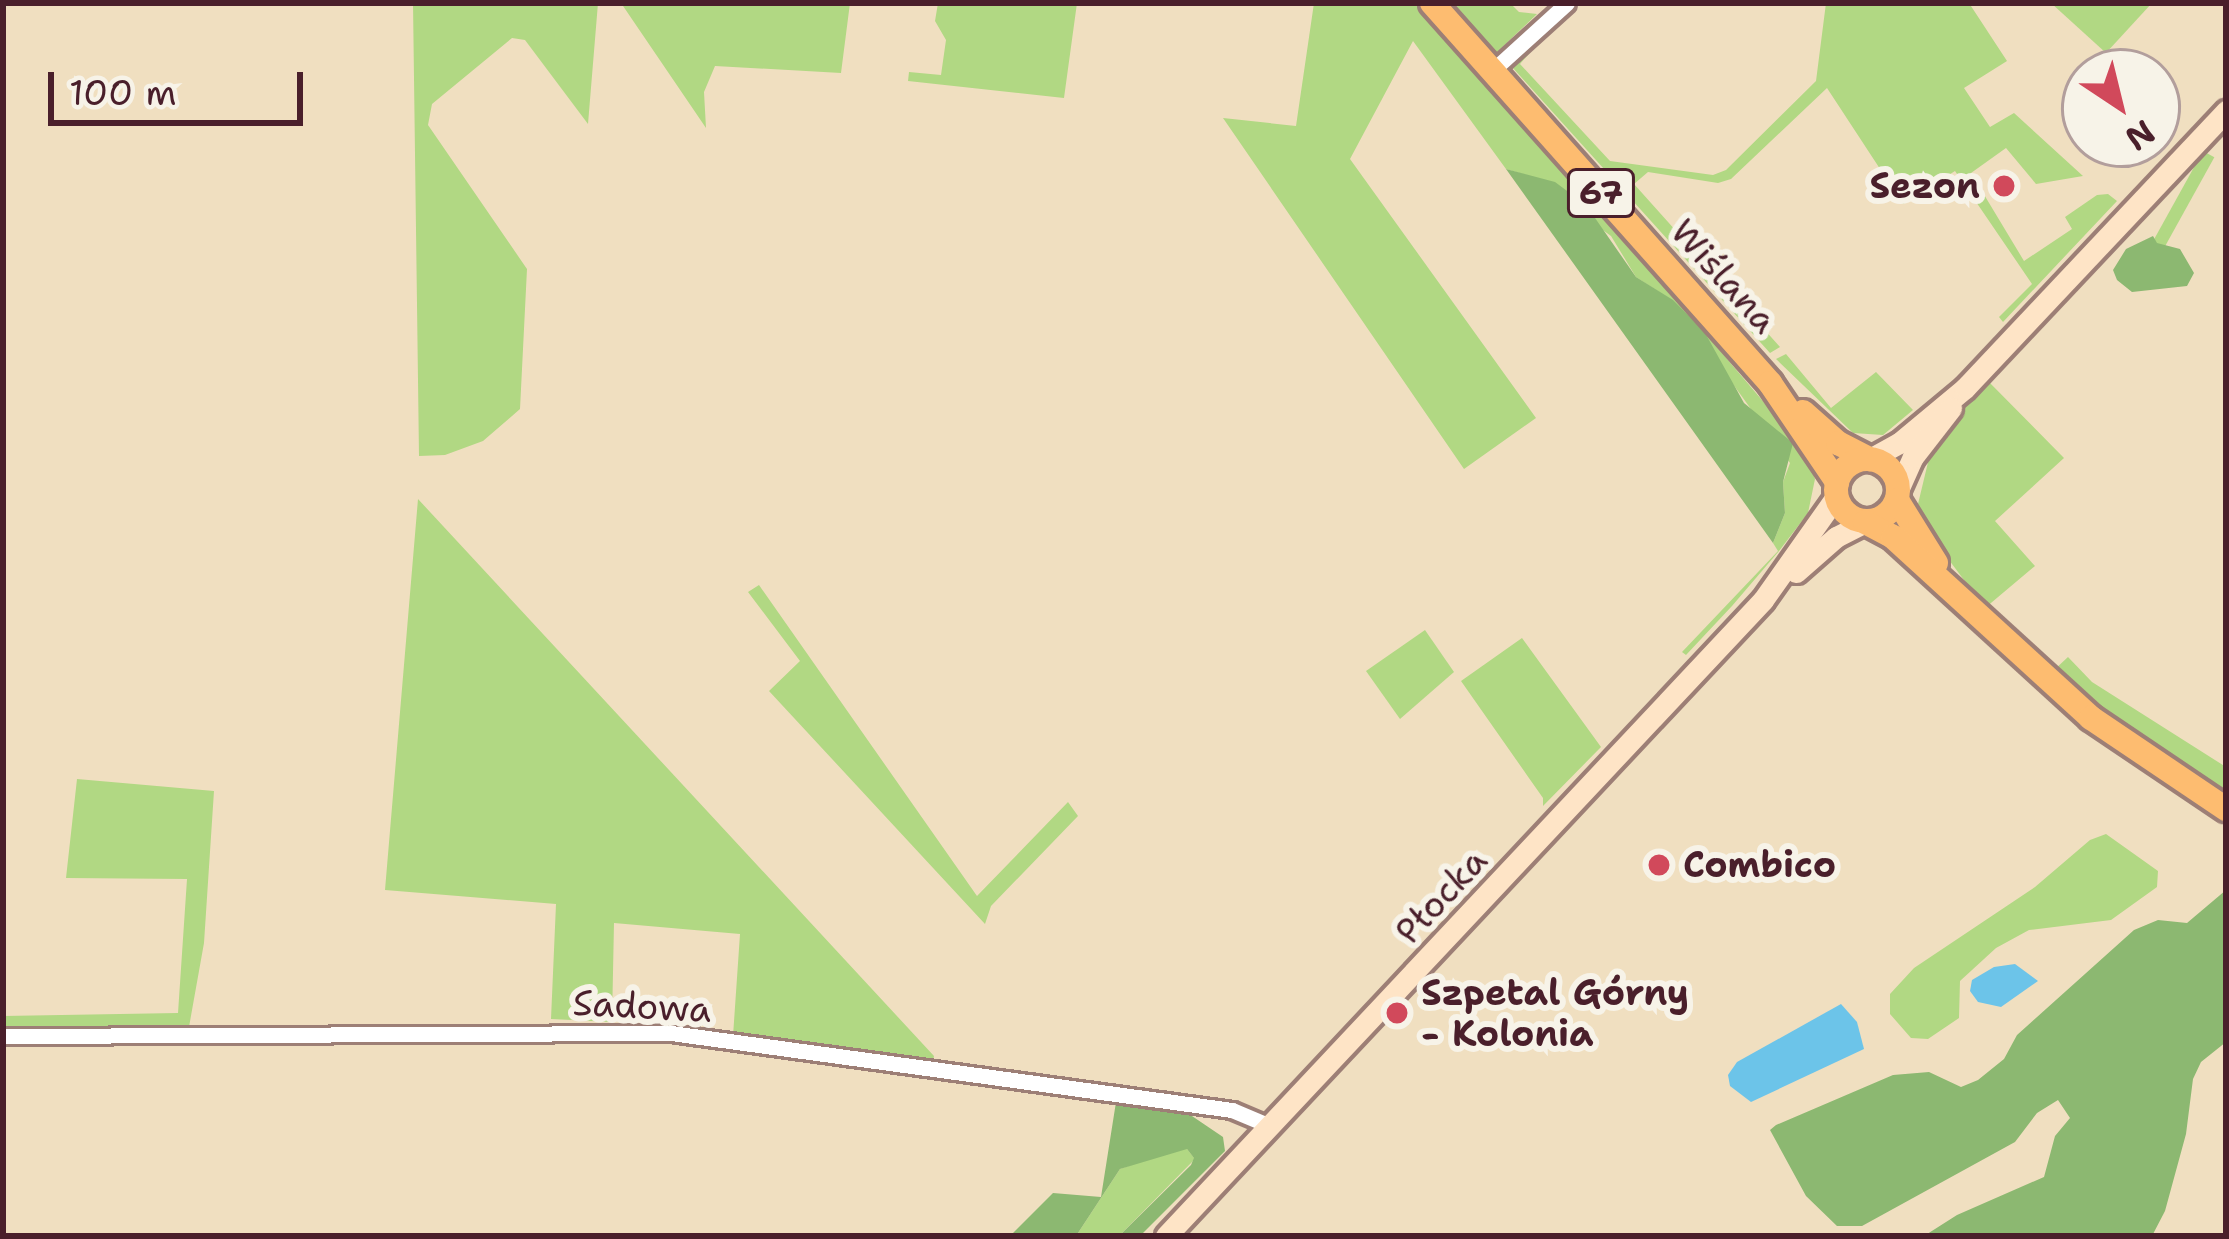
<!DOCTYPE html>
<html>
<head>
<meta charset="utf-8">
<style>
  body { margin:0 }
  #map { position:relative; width:2229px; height:1239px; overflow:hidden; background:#f0dfc0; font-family:"Shantell Sans",sans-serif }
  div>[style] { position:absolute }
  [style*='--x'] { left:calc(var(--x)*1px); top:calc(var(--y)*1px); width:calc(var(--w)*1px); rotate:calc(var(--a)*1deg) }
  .green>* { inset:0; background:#b1d883; transform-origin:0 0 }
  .forest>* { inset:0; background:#8cb871 }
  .water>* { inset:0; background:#6cc4e9 }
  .roads { filter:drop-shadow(3px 0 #9d7f76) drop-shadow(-3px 0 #9d7f76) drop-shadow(0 3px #9d7f76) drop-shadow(0 -3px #9d7f76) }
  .minor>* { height:15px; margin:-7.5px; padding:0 7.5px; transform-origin:7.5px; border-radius:7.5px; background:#fff }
  .secondary>* { height:21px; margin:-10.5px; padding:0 10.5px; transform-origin:10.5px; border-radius:10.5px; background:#fee4c6 }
  .primary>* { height:24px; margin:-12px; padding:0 12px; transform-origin:12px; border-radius:12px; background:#fdbc70 }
  .primary>.ring { margin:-12px; padding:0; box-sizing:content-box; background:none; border:24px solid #fdbc70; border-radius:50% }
  .dots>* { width:33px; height:33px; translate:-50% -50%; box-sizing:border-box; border:6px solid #f7f3e8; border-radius:50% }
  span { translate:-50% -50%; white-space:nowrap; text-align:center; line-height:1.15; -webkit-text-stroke:12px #f7f3e8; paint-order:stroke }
  .shield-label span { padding:3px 9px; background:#f7f3e8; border:3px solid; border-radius:9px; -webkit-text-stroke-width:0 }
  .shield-label { font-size:33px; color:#4a1f2b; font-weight:700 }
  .poi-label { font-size:36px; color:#4a1f2b; font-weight:700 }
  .right { translate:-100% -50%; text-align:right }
  .left { translate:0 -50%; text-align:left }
  .street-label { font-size:36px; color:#4a1f2b }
  .frame { position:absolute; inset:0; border:6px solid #4a1f2b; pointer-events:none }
  .north { position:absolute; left:2061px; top:48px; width:120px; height:120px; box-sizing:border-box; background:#f7f3e8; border:3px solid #b29e9c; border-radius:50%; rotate:145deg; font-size:33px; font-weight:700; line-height:48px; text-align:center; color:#4a1f2b }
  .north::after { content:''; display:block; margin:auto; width:42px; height:54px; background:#d1495b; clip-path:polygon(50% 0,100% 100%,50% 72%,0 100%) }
  .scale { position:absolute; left:48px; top:72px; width:255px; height:54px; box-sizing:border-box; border:6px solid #4a1f2b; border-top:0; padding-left:15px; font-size:36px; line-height:42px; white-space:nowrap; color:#4a1f2b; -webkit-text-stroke:9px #f7f3e8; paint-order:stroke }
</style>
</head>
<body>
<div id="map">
  <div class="green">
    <div style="clip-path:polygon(413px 3px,598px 3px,588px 124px,525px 40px,512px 38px,432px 104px,428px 125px,527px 269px,520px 409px,483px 441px,445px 455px,419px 456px)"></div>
    <div style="clip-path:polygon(621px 3px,850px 3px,841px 73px,715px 66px,704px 92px,706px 128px)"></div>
    <div style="clip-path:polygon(938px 3px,1077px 3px,1064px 98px,908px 81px,909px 72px,941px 75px,946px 40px,935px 21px)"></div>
    <div style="clip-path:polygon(1314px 3px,1421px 3px,1719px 341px,1727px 359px,1807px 453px,1815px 479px,1808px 513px,1779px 551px,1732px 606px,1686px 655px,1682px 652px,1778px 551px,1773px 543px,1785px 513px,1783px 482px,1790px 463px,1673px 301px,1636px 277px,1611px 236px,1529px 176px,1506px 169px,1413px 41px,1350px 159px,1536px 418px,1464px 469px,1223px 118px,1296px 126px)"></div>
    <div style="clip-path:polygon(1446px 3px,1510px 3px,1519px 12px,1537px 14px,1493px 56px)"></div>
    <div style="clip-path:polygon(1826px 3px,1969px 3px,2007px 61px,1964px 88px,1990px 127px,2014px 113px,2083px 176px,2036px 184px,2006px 148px,1971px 173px,2024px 261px,2072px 229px,2065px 217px,2097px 195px,2108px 194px,2117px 201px,2003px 322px,1999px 317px,2032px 284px,1955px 171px,1903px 204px,1827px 88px,1731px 179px,1718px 183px,1648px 172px,1634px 184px,1780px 347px,1770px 353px,1512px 67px,1524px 49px,1533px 49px,1520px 64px,1610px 161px,1713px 175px,1726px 170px,1816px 81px)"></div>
    <div style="clip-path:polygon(2051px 3px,2152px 3px,2106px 53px)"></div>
    <div style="left:2203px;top:151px;width:13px;height:151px;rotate:29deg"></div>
    <div style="clip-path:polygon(1786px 354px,1831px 408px,1876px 372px,1913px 410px,1883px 435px,1853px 433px,1776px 359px)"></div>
    <div style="clip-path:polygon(1986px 379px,2064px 458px,1995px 521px,2035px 566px,1985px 608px,1925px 528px,1918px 504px,1930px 454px)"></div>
    <div style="clip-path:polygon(418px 499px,934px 1056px,933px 1061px,733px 1036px,740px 934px,614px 923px,612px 1022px,551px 1019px,556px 904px,385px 890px)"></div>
    <div style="clip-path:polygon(759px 585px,977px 896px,1068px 802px,1078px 816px,991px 906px,985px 924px,769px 691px,800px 661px,748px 592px)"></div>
    <div style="clip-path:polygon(1425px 630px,1454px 672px,1400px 719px,1366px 671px)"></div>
    <div style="clip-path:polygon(1522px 638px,1601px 747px,1543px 806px,1543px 798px,1461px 681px)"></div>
    <div style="clip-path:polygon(2068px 657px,2092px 682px,2226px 767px,2226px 791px,2116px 724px,2053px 671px)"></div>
    <div style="clip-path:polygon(77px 779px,214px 791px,204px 943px,189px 1027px,3px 1029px,3px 1016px,178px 1013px,187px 879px,66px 878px)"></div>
    <div style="clip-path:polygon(2106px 834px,2158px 871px,2157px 887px,2111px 920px,2029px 930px,1996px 948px,1960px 981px,1959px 1018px,1928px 1039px,1911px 1038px,1890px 1014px,1890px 994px,1914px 968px,2035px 887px,2090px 840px)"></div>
    <div style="clip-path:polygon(1175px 1149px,1187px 1149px,1195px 1159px,1119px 1236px,1076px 1236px,1120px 1169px)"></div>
  </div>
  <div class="forest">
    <div style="clip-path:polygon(1506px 169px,1555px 182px,1586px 205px,1636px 277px,1673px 300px,1704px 331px,1744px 403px,1793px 443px,1783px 482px,1785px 513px,1773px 543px)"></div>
    <div style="clip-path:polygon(2153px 236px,2157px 243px,2180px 249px,2194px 273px,2187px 286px,2132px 292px,2117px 280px,2113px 270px,2126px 249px)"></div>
    <div style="clip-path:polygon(2226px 890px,2226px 1042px,2201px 1062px,2193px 1079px,2186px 1134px,2165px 1211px,2152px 1236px,1924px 1236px,1957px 1215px,2044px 1177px,2055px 1136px,2070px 1118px,2058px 1100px,2037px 1113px,2015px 1142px,1862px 1226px,1837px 1226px,1806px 1196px,1770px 1130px,1776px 1125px,1893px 1075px,1929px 1072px,1961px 1087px,1978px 1080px,2004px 1059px,2017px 1035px,2134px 930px,2158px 920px,2187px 923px)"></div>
    <div style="clip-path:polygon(1116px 1102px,1189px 1114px,1223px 1137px,1225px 1151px,1140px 1236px,1119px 1236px,1191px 1165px,1194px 1158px,1187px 1149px,1120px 1169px,1076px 1236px,1010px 1236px,1053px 1193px,1101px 1197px)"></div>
  </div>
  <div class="water">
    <div style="clip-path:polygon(2015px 964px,2038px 981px,2001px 1007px,1978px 1002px,1970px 991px,1972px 980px,1994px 967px)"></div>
    <div style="clip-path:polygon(1841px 1004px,1857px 1022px,1864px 1049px,1751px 1102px,1730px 1086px,1728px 1075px,1737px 1062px)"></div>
  </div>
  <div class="roads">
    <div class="minor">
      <div style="--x:1492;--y:71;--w:101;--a:-42.2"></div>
      <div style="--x:3;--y:1036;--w:668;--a:-0.26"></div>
      <div style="--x:671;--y:1033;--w:566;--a:7.82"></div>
      <div style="--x:1232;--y:1110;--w:41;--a:22.8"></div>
    </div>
    <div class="secondary">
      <div style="--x:1870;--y:459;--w:33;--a:-29"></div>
      <div style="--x:1899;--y:443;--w:86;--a:-39.8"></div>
      <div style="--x:1965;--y:388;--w:381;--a:-46.7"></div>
      <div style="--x:1899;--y:488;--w:34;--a:-66"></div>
      <div style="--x:1913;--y:457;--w:62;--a:-52.2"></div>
      <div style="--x:1796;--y:572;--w:53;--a:-41.2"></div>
      <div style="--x:1836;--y:537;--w:33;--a:-27"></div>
      <div style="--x:1166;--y:1236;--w:872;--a:-46.81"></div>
      <div style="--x:1763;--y:600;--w:126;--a:-54.7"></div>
    </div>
    <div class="primary">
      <div style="--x:1432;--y:3;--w:509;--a:48.35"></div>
      <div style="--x:1770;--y:383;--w:120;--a:55.9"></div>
      <div style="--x:1803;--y:412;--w:47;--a:41.5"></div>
      <div style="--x:1838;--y:443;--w:36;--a:27"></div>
      <div class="ring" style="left:1836px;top:459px;width:38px;height:38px"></div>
      <div style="--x:1897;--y:500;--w:74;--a:58.2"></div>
      <div style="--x:1865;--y:522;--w:32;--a:28"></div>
      <div style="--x:1893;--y:537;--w:268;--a:42.4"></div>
      <div style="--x:2091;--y:718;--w:163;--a:34"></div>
    </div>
  </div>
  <div class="dots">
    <div style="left:2004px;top:186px;background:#d1495b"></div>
    <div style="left:1659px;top:865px;background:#d1495b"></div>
    <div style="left:1397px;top:1013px;background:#d1495b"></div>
  </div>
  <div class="shield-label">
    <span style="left:1601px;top:193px">67</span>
  </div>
  <div class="poi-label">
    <span class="right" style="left:1980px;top:186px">Sezon</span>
    <span class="left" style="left:1683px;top:865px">Combico</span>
    <span class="left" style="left:1421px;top:1013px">Szpetal Górny<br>- Kolonia</span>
  </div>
  <div class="street-label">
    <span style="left:1724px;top:276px;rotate:48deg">Wiślana</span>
    <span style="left:1441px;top:896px;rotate:-47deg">Płocka</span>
    <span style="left:642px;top:1006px;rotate:3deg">Sadowa</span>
  </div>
  <div class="frame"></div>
  <div class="north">N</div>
  <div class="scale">100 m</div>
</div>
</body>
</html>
